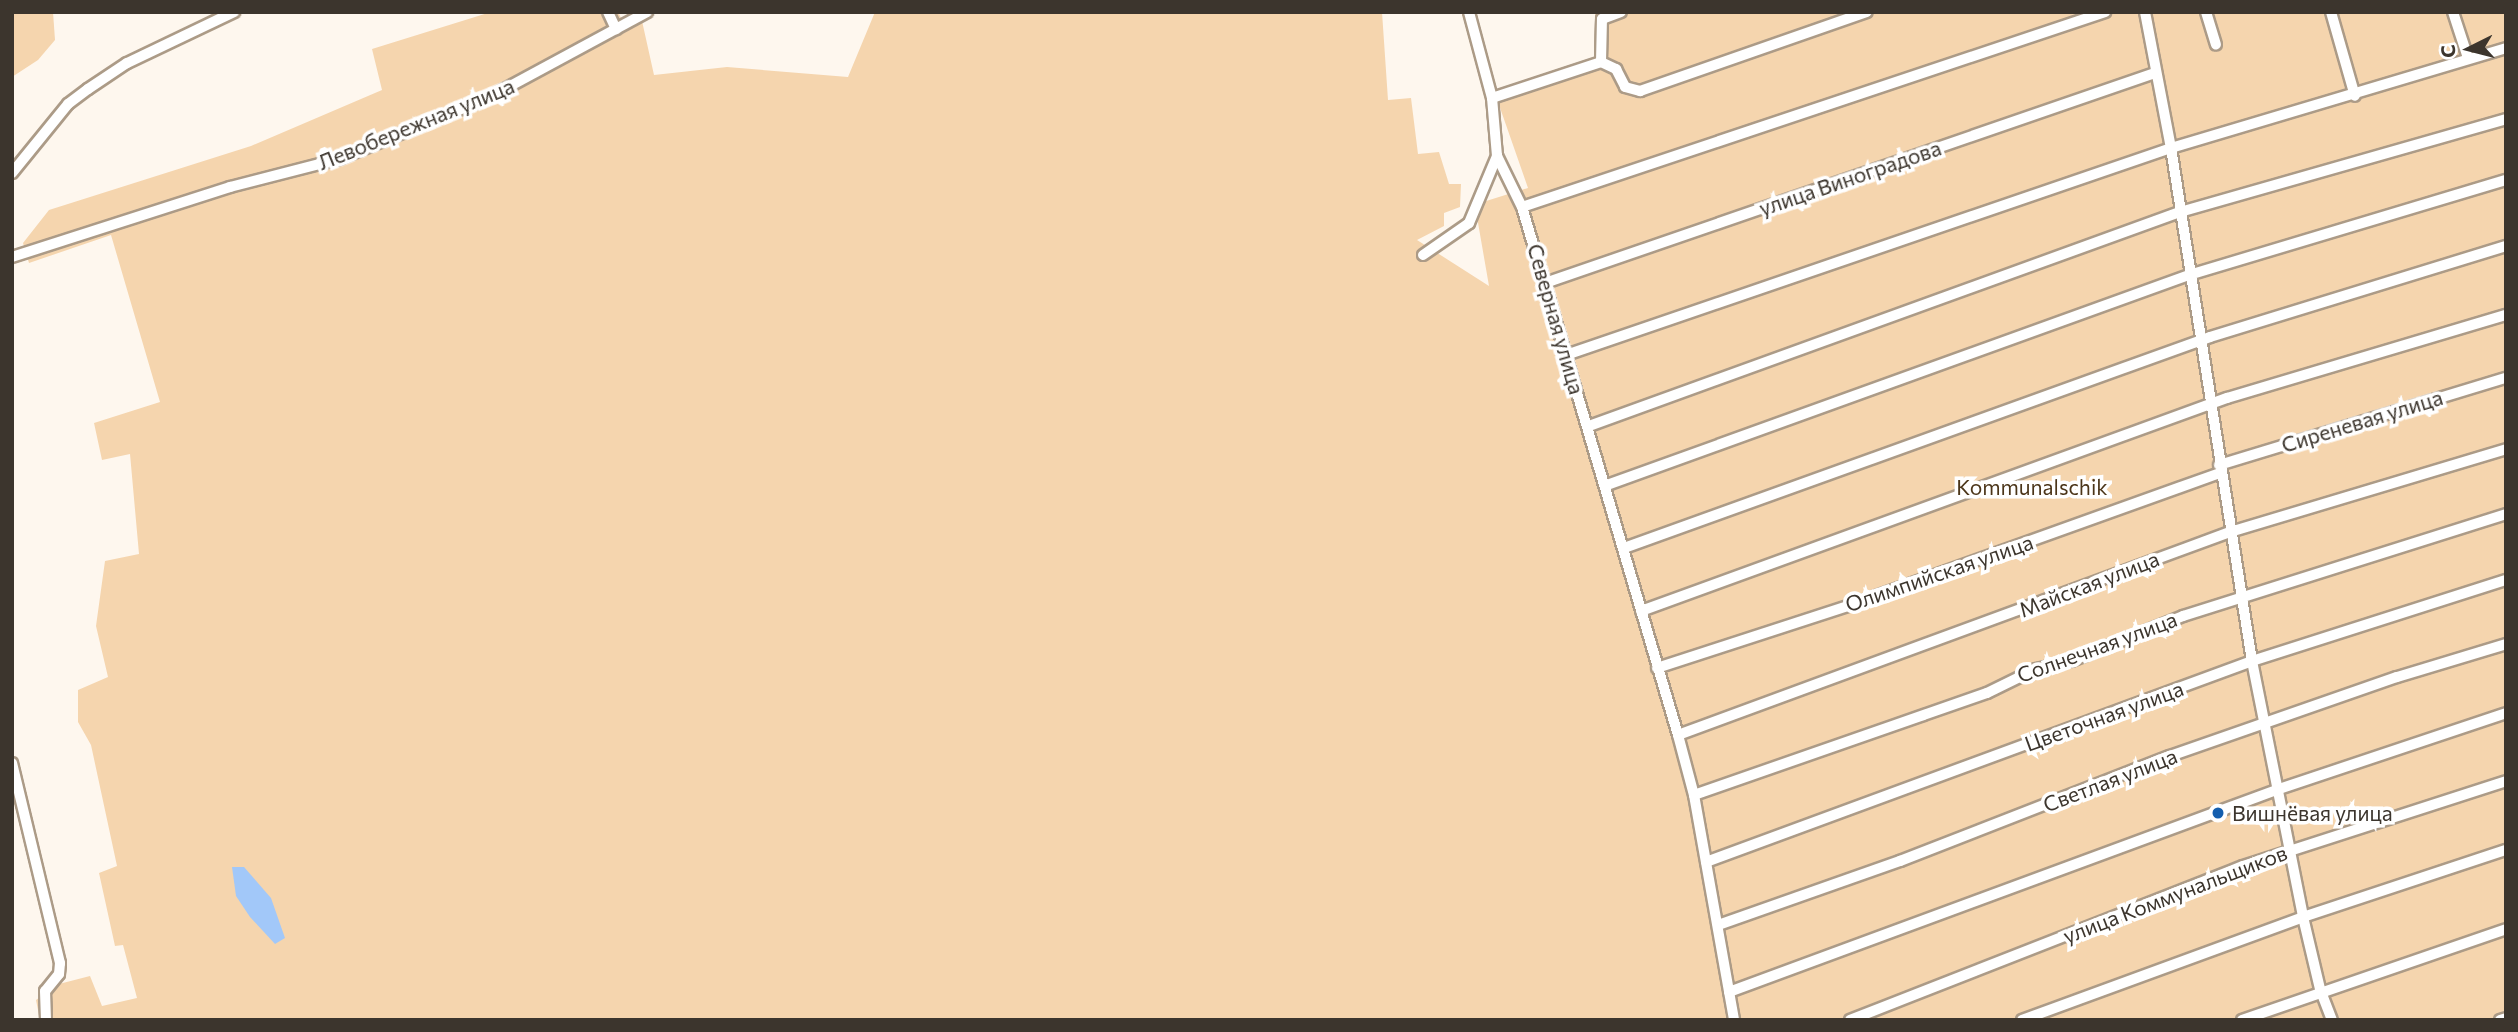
<!DOCTYPE html>
<html>
<head>
<meta charset="utf-8">
<style>
  body { margin:0 }
  #map { position:relative; width:2518px; height:1032px; overflow:hidden; background:#fef7ee; font-family:Commissioner,sans-serif }
  div>[style] { position:absolute }
  [style*='--x'] { left:calc(var(--x)*1px); top:calc(var(--y)*1px); width:calc(var(--w)*1px); rotate:calc(var(--a)*1deg) }
  .green>* { inset:0; background:#f5d5ae }
  .water>* { inset:0; background:#a2c8f9 }
  .roads { filter:drop-shadow(2px 0 #ac9b87) drop-shadow(-2px 0 #ac9b87) drop-shadow(0 2px #ac9b87) drop-shadow(0 -2px #ac9b87) }
  .street>* { height:10px; margin:-5px; padding:0 5px; transform-origin:5px; border-radius:5px; background:#fff }
  .dots>* { width:19px; height:19px; translate:-50% -50%; box-sizing:border-box; border:4px solid #fff; border-radius:50% }
  span { translate:-50% -50%; white-space:nowrap; text-align:center; line-height:1.15; -webkit-text-stroke:7px #fff; paint-order:stroke }
  .street-label { font-size:21px; color:#3c352d }
  .park-label { font-size:21px; color:#4b3519 }
  .poi-label { font-size:21px; color:#3c352d }
  .left { translate:0 -50%; text-align:left }
  .frame { position:absolute; inset:0; border:14px solid #3c352d; pointer-events:none }
  .north { position:absolute; left:2434px; top:14px; width:70px; height:70px; -webkit-text-stroke:5px #fff; paint-order:stroke; rotate:264deg; font-size:19px; font-weight:700; line-height:28px; text-align:center; color:#3c352d }
  .north::after { content:''; display:block; margin:auto; width:24px; height:32px; background:#3c352d; clip-path:polygon(50% 0,100% 100%,50% 72%,0 100%) }
</style>
</head>
<body>
<div id="map">
  <div class="green">
    <div style="clip-path:polygon(12px 12px,53px 12px,55px 40px,38px 60px,12px 77px)"></div>
    <div style="clip-path:polygon(491px 12px,618px 12px,621px 18px,640px 12px,654px 75px,727px 67px,848px 77px,875px 12px,1382px 12px,1388px 100px,1411px 98px,1418px 154px,1439px 152px,1449px 184px,1461px 184px,1460px 207px,1444px 213px,1444px 226px,1417px 240px,1489px 286px,1477px 217px,1483px 202px,1528px 188px,1498px 102px,1598px 70px,1595px 12px,2506px 12px,2506px 1020px,40px 1020px,36px 1000px,59px 984px,90px 976px,102px 1006px,137px 998px,123px 945px,115px 946px,99px 873px,117px 866px,91px 745px,78px 722px,78px 690px,108px 677px,96px 626px,105px 561px,139px 554px,130px 454px,102px 460px,94px 423px,160px 402px,111px 235px,29px 263px,23px 243px,49px 210px,251px 146px,382px 90px,372px 49px)"></div>
  </div>
  <div class="water">
    <div style="clip-path:polygon(232px 867px,244px 867px,271px 898px,285px 938px,275px 944px,250px 917px,236px 896px)"></div>
  </div>
  <div class="roads">
    <div class="street">
      <div style="--x:608;--y:12;--w:19;--a:65"></div>
      <div style="--x:2145;--y:12;--w:138;--a:79.2"></div>
      <div style="--x:2171;--y:148;--w:519;--a:81.03"></div>
      <div style="--x:2252;--y:661;--w:261;--a:78.7"></div>
      <div style="--x:2303;--y:917;--w:74;--a:76.7"></div>
      <div style="--x:2320;--y:989;--w:33;--a:69"></div>
      <div style="--x:2206;--y:12;--w:34;--a:73"></div>
      <div style="--x:2331;--y:12;--w:87;--a:74.1"></div>
      <div style="--x:2453;--y:12;--w:48;--a:71.9"></div>
      <div style="--x:1601;--y:62;--w:43;--a:-88.7"></div>
      <div style="--x:1602;--y:19;--w:20;--a:-20"></div>
      <div style="--x:1492;--y:98;--w:115;--a:-18.3"></div>
      <div style="--x:1601;--y:62;--w:17;--a:25"></div>
      <div style="--x:1616;--y:69;--w:20;--a:63"></div>
      <div style="--x:1625;--y:87;--w:16;--a:15"></div>
      <div style="--x:1640;--y:91;--w:240;--a:-19.2"></div>
      <div style="--x:1497;--y:156;--w:57;--a:63.9"></div>
      <div style="--x:1522;--y:207;--w:551;--a:73.54"></div>
      <div style="--x:1678;--y:735;--w:62;--a:75.1"></div>
      <div style="--x:1694;--y:795;--w:229;--a:79.9"></div>
      <div style="--x:12;--y:173;--w:89;--a:-50.9"></div>
      <div style="--x:68;--y:104;--w:25;--a:-37"></div>
      <div style="--x:88;--y:89;--w:47;--a:-33.7"></div>
      <div style="--x:127;--y:63;--w:119;--a:-25.5"></div>
      <div style="--x:1522;--y:207;--w:615;--a:-18.49"></div>
      <div style="--x:1423;--y:255;--w:56;--a:-34.8"></div>
      <div style="--x:1469;--y:223;--w:73;--a:-67.3"></div>
      <div style="--x:1497;--y:156;--w:58;--a:-94.9"></div>
      <div style="--x:1492;--y:98;--w:89;--a:-105"></div>
      <div style="--x:12;--y:257;--w:229;--a:-17.8"></div>
      <div style="--x:230;--y:187;--w:113;--a:-14.4"></div>
      <div style="--x:339;--y:159;--w:161;--a:-22.3"></div>
      <div style="--x:488;--y:98;--w:181;--a:-28.4"></div>
      <div style="--x:1545;--y:283;--w:645;--a:-19"></div>
      <div style="--x:1566;--y:355;--w:639;--a:-18.89"></div>
      <div style="--x:2171;--y:148;--w:350;--a:-16.6"></div>
      <div style="--x:1589;--y:426;--w:629;--a:-19.91"></div>
      <div style="--x:2180;--y:212;--w:339;--a:-15.9"></div>
      <div style="--x:2219;--y:465;--w:300;--a:-16.9"></div>
      <div style="--x:1607;--y:485;--w:619;--a:-19.84"></div>
      <div style="--x:2189;--y:275;--w:331;--a:-16.7"></div>
      <div style="--x:1624;--y:548;--w:623;--a:-19.8"></div>
      <div style="--x:2210;--y:337;--w:310;--a:-17.1"></div>
      <div style="--x:1641;--y:611;--w:624;--a:-19.98"></div>
      <div style="--x:2227;--y:398;--w:291;--a:-16.6"></div>
      <div style="--x:1657;--y:668;--w:207;--a:-18"></div>
      <div style="--x:1854;--y:604;--w:389;--a:-19.7"></div>
      <div style="--x:1678;--y:735;--w:588;--a:-20.19"></div>
      <div style="--x:2230;--y:532;--w:288;--a:-16.7"></div>
      <div style="--x:12;--y:763;--w:206;--a:76.5"></div>
      <div style="--x:60;--y:963;--w:11;--a:95"></div>
      <div style="--x:59;--y:974;--w:22;--a:129"></div>
      <div style="--x:45;--y:991;--w:29;--a:88"></div>
      <div style="--x:1694;--y:795;--w:310;--a:-19.2"></div>
      <div style="--x:1987;--y:693;--w:55;--a:-26.1"></div>
      <div style="--x:2036;--y:669;--w:36;--a:-13"></div>
      <div style="--x:2071;--y:661;--w:121;--a:-21.9"></div>
      <div style="--x:2183;--y:616;--w:339;--a:-17.5"></div>
      <div style="--x:1706;--y:862;--w:582;--a:-20.21"></div>
      <div style="--x:2252;--y:661;--w:267;--a:-17.7"></div>
      <div style="--x:1718;--y:925;--w:193;--a:-19.4"></div>
      <div style="--x:1900;--y:861;--w:290;--a:-21.3"></div>
      <div style="--x:2170;--y:756;--w:240;--a:-19.2"></div>
      <div style="--x:2397;--y:677;--w:114;--a:-16.8"></div>
      <div style="--x:1729;--y:992;--w:586;--a:-20.26"></div>
      <div style="--x:2279;--y:789;--w:239;--a:-18.5"></div>
      <div style="--x:1850;--y:1020;--w:422;--a:-21.4"></div>
      <div style="--x:2243;--y:866;--w:276;--a:-17.9"></div>
      <div style="--x:2022;--y:1020;--w:299;--a:-20.1"></div>
      <div style="--x:2303;--y:917;--w:214;--a:-18.3"></div>
      <div style="--x:2242;--y:1020;--w:279;--a:-19"></div>
      <div style="--x:2500;--y:1020;--w:6;--a:-18"></div>
    </div>
  </div>
  <div class="dots">
    <div style="left:2218px;top:813px;background:#145eae"></div>
  </div>
  <div class="street-label">
    <span style="left:416px;top:124px;rotate:-22deg">Левобережная улица</span>
    <span style="left:1850px;top:178px;rotate:-19deg">улица Виноградова</span>
    <span style="left:1556px;top:319px;rotate:74deg">Северная улица</span>
    <span style="left:2362px;top:421px;rotate:-17deg">Сиреневая улица</span>
    <span style="left:1939px;top:573px;rotate:-19deg">Олимпийская улица</span>
    <span style="left:2089px;top:584px;rotate:-21deg">Майская улица</span>
    <span style="left:2097px;top:647px;rotate:-20deg">Солнечная улица</span>
    <span style="left:2104px;top:716px;rotate:-20deg">Цветочная улица</span>
    <span style="left:2110px;top:780px;rotate:-21deg">Светлая улица</span>
    <span style="left:2175px;top:894px;rotate:-21deg">улица Коммунальщиков</span>
  </div>
  <div class="park-label">
    <span style="left:2032px;top:487px">Kommunalschik</span>
  </div>
  <div class="poi-label">
    <span class="left" style="left:2232px;top:813px">Вишнёвая улица</span>
  </div>
  <div class="frame"></div>
  <div class="north">С</div>
</div>
</body>
</html>
